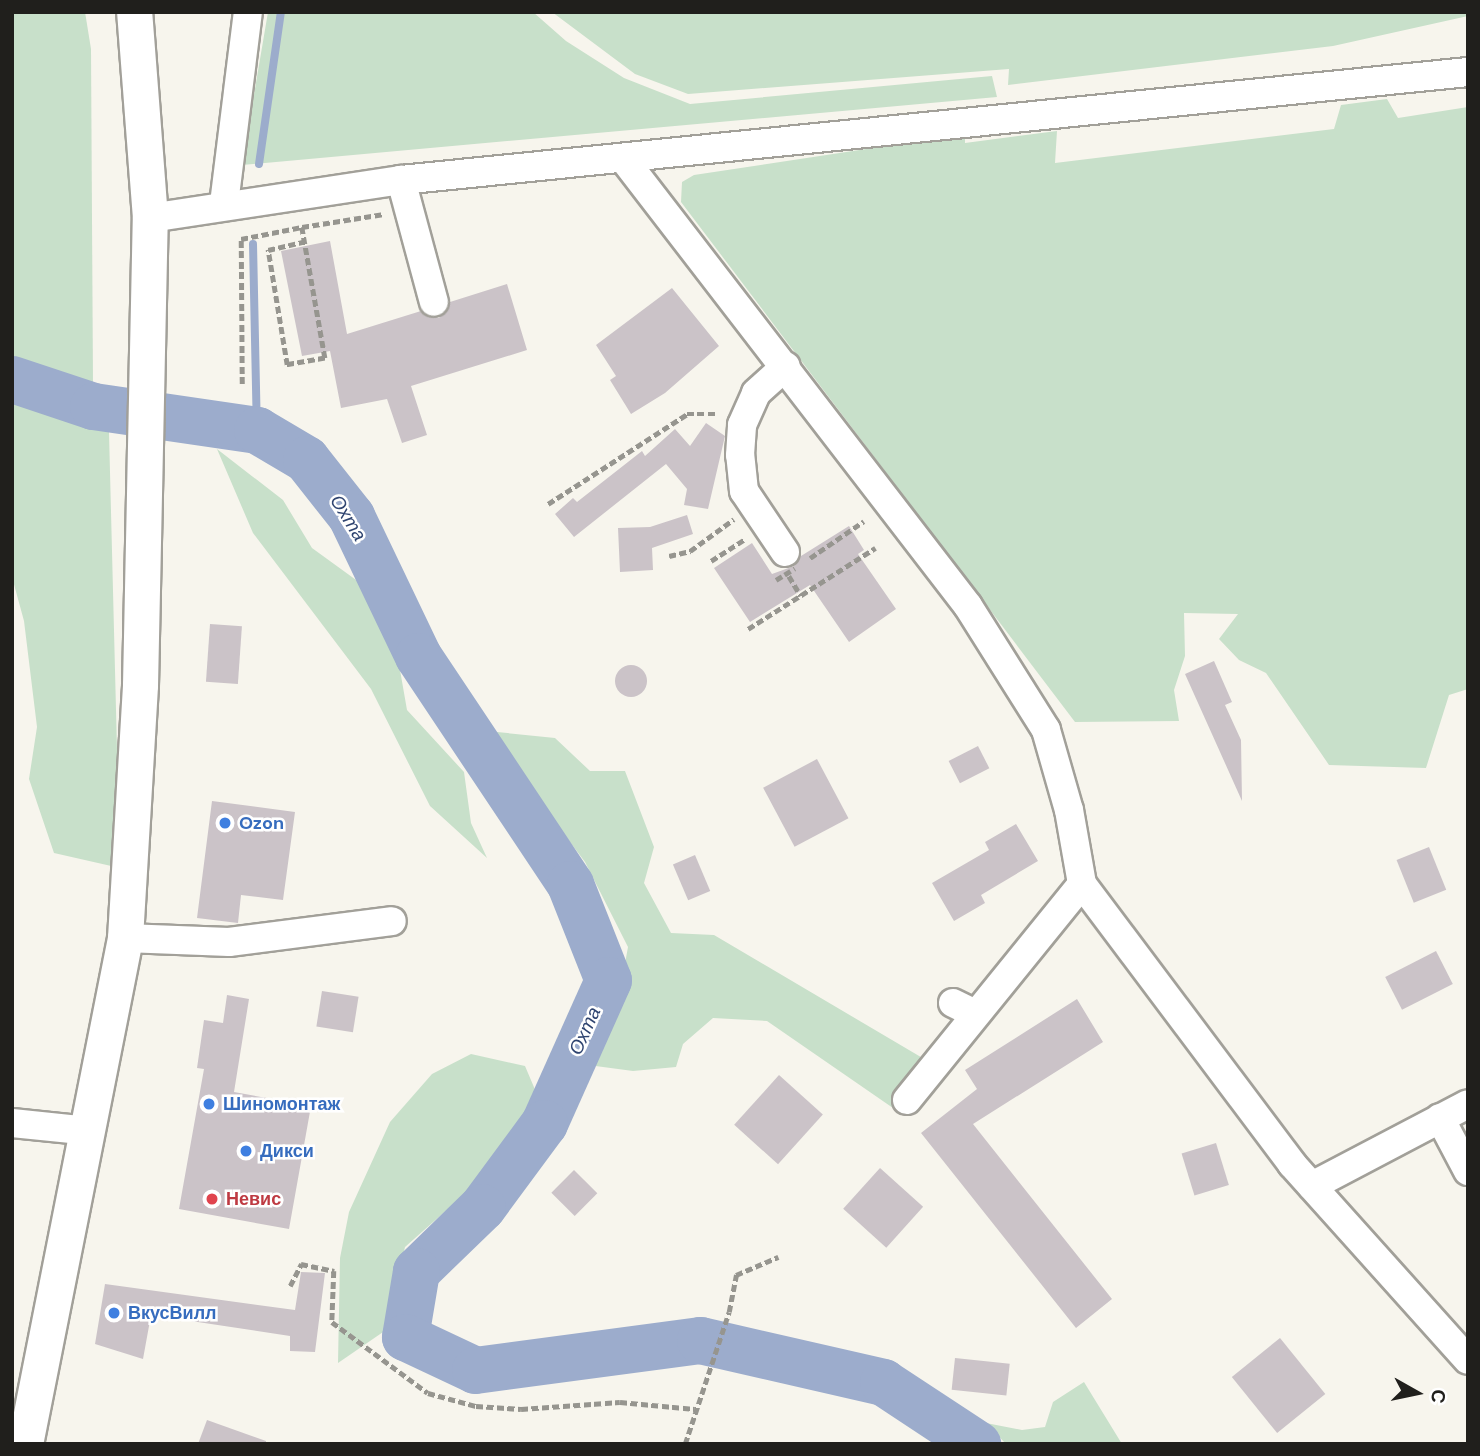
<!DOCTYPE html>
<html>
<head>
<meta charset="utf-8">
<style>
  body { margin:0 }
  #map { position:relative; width:1480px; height:1456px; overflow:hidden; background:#f7f5ed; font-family:"DM Sans",sans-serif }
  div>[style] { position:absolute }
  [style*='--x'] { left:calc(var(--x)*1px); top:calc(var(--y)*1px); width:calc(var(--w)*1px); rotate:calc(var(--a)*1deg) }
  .green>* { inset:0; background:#c8e0ca }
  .stream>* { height:8px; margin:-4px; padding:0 4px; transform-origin:4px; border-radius:4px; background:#9caccc }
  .river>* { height:47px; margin:-23.5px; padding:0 23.5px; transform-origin:23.5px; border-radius:23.5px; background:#9caccc }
  .building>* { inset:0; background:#cbc3c8; transform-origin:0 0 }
  .round { border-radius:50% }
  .path>* { height:4.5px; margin-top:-2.25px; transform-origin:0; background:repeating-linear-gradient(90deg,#96958f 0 7px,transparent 0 10.5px) }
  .roads { filter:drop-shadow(2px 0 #a2a099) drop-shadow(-2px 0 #a2a099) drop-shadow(0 2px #a2a099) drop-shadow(0 -2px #a2a099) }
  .minor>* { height:28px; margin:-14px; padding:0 14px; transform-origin:14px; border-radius:14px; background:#fff }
  .major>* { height:35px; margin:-17.5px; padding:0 17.5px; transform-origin:17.5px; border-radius:17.5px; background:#fff }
  .path-bridge>* { height:4.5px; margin-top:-2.25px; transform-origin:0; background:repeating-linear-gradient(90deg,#96958f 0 7px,transparent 0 10.5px) }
  .dots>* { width:19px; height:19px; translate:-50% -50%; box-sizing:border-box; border:4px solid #fff; border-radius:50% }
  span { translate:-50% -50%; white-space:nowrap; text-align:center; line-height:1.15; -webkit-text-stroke:5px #fff; paint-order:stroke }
  .shop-label { font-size:18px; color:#366cbe; font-weight:700 }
  .left { translate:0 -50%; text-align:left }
  .health-label { font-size:18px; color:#be3a42; font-weight:700 }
  .water-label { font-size:19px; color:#2f4470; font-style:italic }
  .frame { position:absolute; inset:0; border:14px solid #201f1c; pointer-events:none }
  .north { position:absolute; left:1382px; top:1358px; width:70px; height:70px; -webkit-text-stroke:5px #fff; paint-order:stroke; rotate:99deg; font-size:19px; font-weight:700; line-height:28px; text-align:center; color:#201f1c }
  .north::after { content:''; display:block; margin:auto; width:24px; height:32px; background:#201f1c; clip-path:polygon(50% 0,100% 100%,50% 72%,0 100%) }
</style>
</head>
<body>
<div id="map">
  <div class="green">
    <div style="clip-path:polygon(12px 12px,85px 12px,91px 49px,93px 385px,12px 357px)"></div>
    <div style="clip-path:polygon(268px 12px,533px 12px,566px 41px,624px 78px,690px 104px,992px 76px,997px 97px,242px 165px)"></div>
    <div style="clip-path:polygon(552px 12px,1468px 12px,1468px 16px,1333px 46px,1008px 85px,1009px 69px,688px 94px,635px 74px)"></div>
    <div style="clip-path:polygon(1387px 99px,1398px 118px,1468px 107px,1468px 689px,1449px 695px,1426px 768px,1329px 765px,1266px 673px,1239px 660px,1219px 639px,1238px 614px,1184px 613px,1185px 656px,1174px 690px,1179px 721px,1075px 722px,681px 202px,682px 182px,694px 175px,965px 134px,965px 143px,1057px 131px,1055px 163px,1334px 129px,1341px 105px)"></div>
    <div style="clip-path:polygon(12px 400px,109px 432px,120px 868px,54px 853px,29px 779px,37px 727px,24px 621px,12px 577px)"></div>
    <div style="clip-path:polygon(217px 449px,283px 500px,312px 548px,363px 585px,396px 647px,407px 710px,464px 772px,471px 823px,487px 858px,430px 806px,371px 689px,253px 533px)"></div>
    <div style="clip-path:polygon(487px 731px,555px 738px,590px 771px,625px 771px,654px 847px,644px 883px,671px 933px,714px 935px,931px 1063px,893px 1108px,767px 1021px,713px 1018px,683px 1044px,676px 1067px,633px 1071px,588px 1065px,616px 1013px,628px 947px,585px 862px)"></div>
    <div style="clip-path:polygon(471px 1054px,525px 1066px,539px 1099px,494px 1168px,405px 1247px,386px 1330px,338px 1363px,340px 1258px,349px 1212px,390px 1122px,432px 1074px)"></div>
    <div style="clip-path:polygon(1084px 1382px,1122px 1444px,1006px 1444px,986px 1423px,1022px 1430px,1045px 1427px,1053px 1402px)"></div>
  </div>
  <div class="stream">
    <div style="--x:259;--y:164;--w:154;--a:-81.8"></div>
    <div style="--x:253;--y:244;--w:186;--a:88.8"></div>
  </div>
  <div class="river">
    <div style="--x:12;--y:379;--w:85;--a:18.4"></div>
    <div style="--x:93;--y:406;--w:166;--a:8.3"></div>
    <div style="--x:257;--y:430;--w:57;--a:30.6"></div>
    <div style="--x:306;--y:459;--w:73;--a:51.7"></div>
    <div style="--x:351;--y:516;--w:155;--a:64.4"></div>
    <div style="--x:418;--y:656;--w:274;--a:56.3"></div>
    <div style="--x:570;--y:884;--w:103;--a:68.4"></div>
    <div style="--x:608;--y:980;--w:157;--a:114.1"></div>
    <div style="--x:544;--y:1123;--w:104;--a:126.4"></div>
    <div style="--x:482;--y:1207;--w:92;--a:135.9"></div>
    <div style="--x:416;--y:1271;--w:67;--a:99.5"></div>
    <div style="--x:405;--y:1337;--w:77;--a:25.2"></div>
    <div style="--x:475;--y:1370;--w:227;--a:-7.6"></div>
    <div style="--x:700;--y:1340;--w:188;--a:12.9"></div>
    <div style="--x:883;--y:1382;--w:113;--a:33.4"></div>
  </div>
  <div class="building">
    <div style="clip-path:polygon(330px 241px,347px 334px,421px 311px,439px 318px,450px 302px,507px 284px,527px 350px,411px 386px,427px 435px,402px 443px,387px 399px,341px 408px,330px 351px,302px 356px,281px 251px)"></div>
    <div style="clip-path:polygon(672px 288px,719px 346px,665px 393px,631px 414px,610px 380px,616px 376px,596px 345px)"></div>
    <div style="clip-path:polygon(706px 423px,725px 436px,708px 509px,684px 505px,687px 489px,666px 464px,574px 537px,555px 514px,573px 498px,577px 502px,642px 451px,645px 456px,675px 429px,690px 446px)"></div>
    <div style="clip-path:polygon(687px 515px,693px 534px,652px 548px,653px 570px,620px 572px,618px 528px,650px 527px)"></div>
    <div style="clip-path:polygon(849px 526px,864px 550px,858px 554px,896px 609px,849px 642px,810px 585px,750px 622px,714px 568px,752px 543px,772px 574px,794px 566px,801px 556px)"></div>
    <div style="left:210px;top:624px;width:32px;height:58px;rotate:4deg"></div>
    <div style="clip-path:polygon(1214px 661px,1232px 702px,1225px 705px,1241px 740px,1242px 801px,1185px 674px)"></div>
    <div class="round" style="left:615px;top:665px;width:32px;height:32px"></div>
    <div style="left:978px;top:746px;width:25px;height:33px;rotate:63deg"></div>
    <div style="left:817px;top:759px;width:67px;height:61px;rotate:62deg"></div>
    <div style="clip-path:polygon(212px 801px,295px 812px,283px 900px,241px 895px,238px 923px,197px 918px)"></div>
    <div style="clip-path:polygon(1016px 824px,1038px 861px,981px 895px,985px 903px,954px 921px,932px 883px,989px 850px,985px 842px)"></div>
    <div style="left:1429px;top:847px;width:46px;height:35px;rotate:68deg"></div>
    <div style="left:695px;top:855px;width:39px;height:24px;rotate:67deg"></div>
    <div style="left:1436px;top:951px;width:37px;height:57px;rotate:63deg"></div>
    <div style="left:322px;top:991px;width:37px;height:36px;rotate:9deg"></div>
    <div style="clip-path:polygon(227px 995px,249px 999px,234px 1092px,311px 1106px,289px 1229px,179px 1209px,204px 1069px,197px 1068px,204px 1020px,223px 1023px)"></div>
    <div style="clip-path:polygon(1077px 999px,1103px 1042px,973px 1124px,1112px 1299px,1076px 1328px,921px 1133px,977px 1089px,965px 1070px)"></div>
    <div style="left:779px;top:1075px;width:59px;height:67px;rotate:42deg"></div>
    <div style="left:1216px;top:1143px;width:44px;height:36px;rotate:73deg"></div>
    <div style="left:880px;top:1168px;width:58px;height:55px;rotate:42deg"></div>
    <div style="left:574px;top:1170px;width:33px;height:32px;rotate:45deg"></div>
    <div style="clip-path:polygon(301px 1272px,325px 1273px,315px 1352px,290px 1351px,290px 1336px,151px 1315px,143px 1359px,95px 1344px,105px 1284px,295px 1310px)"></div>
    <div style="left:1280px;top:1338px;width:72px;height:62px;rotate:51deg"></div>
    <div style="left:955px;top:1358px;width:55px;height:32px;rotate:6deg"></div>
    <div style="clip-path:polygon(207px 1420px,266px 1441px,266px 1444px,198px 1444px)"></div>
  </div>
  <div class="path">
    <div style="--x:302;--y:227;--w:83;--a:-9"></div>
    <div style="--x:242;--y:384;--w:145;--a:-90.4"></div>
    <div style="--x:241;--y:239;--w:62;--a:-11.1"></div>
    <div style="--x:302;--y:227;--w:133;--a:80"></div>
    <div style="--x:325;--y:358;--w:39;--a:170"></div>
    <div style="--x:287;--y:365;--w:117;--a:-99.4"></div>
    <div style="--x:268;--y:250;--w:37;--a:-13"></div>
    <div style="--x:548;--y:504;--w:166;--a:-32.9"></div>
    <div style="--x:687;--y:414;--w:31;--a:0"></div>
    <div style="--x:669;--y:556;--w:22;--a:-13"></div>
    <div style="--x:690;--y:551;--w:54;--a:-36"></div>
    <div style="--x:810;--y:558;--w:65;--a:-34.4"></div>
    <div style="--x:711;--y:561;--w:40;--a:-32.9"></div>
    <div style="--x:789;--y:576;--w:23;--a:59"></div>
    <div style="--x:748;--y:629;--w:151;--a:-32.5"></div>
    <div style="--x:290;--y:1286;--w:25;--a:-63"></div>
    <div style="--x:301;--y:1264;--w:34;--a:12"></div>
    <div style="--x:334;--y:1271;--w:51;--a:92.2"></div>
    <div style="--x:332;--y:1322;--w:119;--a:36.5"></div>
    <div style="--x:428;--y:1393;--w:50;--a:15.2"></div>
    <div style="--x:476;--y:1406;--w:45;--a:3.8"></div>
    <div style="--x:521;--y:1409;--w:99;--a:-4"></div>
    <div style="--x:620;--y:1402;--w:75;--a:5.3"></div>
    <div style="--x:685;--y:1444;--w:139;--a:-71.6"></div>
    <div style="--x:729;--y:1312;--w:38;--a:-79"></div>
    <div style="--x:736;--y:1275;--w:46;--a:-23.2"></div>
  </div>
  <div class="roads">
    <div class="minor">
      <div style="--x:623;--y:158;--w:565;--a:52.4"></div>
      <div style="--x:968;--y:606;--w:146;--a:57.8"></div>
      <div style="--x:1046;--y:730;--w:83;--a:74"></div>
      <div style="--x:1069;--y:810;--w:75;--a:80"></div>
      <div style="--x:1082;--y:884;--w:350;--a:53.1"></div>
      <div style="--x:1292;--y:1164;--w:263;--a:48.1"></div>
      <div style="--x:401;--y:180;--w:126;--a:74.9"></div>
      <div style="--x:224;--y:204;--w:193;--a:-82.9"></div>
      <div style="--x:150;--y:218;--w:254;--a:-8.6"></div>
      <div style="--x:401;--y:180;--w:1072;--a:-5.78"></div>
      <div style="--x:785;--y:552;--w:73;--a:-123.9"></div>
      <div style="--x:744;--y:491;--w:36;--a:-96"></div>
      <div style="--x:740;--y:455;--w:30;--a:-86"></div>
      <div style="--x:742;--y:425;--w:35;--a:-66"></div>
      <div style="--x:756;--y:393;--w:40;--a:-42"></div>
      <div style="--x:125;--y:938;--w:104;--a:2.2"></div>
      <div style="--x:229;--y:942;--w:164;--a:-7.3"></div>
      <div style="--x:953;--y:1003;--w:25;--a:26"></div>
      <div style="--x:907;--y:1100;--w:278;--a:-51"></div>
      <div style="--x:1440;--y:1118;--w:60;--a:62.2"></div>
      <div style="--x:12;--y:1123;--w:77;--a:5.9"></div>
      <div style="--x:1312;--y:1186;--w:176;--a:-27.7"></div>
    </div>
    <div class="major">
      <div style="--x:25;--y:1444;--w:516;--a:-78.82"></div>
      <div style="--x:125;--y:938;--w:253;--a:-86.6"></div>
      <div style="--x:140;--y:685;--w:467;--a:-88.8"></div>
      <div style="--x:150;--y:218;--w:207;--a:-94.4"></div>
    </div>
  </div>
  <div class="path-bridge">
    <div style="--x:776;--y:580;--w:22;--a:-32"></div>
  </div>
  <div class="dots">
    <div style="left:225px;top:823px;background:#3f7fe0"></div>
    <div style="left:209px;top:1104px;background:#3f7fe0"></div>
    <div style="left:246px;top:1151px;background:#3f7fe0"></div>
    <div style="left:212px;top:1199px;background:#e0444e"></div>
    <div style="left:114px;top:1313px;background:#3f7fe0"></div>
  </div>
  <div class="shop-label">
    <span class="left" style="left:239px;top:823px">Ozon</span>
    <span class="left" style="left:223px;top:1104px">Шиномонтаж</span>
    <span class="left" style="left:260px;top:1151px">Дикси</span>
    <span class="left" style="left:128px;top:1313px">ВкусВилл</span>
  </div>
  <div class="health-label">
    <span class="left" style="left:226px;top:1199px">Невис</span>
  </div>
  <div class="water-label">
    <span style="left:348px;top:518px;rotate:58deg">Охта</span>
    <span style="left:585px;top:1031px;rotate:-66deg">Охта</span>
  </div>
  <div class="frame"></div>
  <div class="north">С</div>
</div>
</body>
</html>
